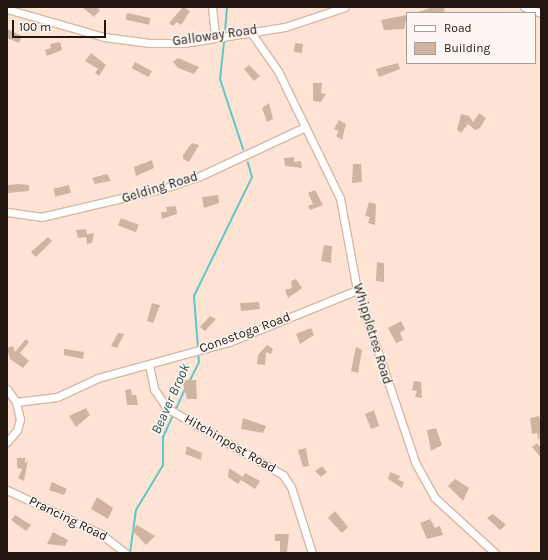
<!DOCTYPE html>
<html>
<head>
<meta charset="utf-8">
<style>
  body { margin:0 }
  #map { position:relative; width:548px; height:560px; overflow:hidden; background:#ffe4d5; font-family:Karla,sans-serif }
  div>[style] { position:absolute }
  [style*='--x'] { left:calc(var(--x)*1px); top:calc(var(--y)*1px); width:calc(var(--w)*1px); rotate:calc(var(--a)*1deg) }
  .stream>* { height:2px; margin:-1px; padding:0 1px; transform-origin:1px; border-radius:1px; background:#60c7c7 }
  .building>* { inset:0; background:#d2b2a0; transform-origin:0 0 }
  .roads { filter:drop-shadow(1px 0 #d7b7a4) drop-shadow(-1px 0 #d7b7a4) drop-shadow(0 1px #d7b7a4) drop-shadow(0 -1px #d7b7a4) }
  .street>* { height:7px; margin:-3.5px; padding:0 3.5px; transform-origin:3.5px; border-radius:3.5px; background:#fff }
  span { translate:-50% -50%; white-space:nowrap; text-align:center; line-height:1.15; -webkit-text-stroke:3px #fdf6f2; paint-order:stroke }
  .street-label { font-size:13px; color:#221710 }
  .water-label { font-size:14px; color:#295656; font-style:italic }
  .frame { position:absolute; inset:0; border:8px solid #221710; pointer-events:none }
  .legend { position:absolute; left:406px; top:12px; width:130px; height:52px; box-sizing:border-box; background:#fdf6f2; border:1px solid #a59d98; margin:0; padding:5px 7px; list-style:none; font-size:12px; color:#221710 }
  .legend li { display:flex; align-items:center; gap:8px; height:20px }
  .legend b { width:20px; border:1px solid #a59d98 }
  .scale { position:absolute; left:12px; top:20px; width:94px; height:18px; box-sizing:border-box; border:2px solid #221710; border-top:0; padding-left:5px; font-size:12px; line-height:14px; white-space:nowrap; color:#221710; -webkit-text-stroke:3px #fdf6f2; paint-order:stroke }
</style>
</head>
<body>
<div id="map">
  <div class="stream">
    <div style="--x:225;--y:31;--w:24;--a:-85"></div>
    <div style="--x:224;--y:42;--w:37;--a:96"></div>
    <div style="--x:220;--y:79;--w:74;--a:71.8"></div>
    <div style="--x:198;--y:348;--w:52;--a:-94.4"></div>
    <div style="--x:194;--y:296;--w:132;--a:-64"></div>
    <div style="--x:252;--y:177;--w:15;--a:-106"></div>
    <div style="--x:189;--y:382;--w:22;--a:-63"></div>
    <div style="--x:199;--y:362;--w:9;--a:-96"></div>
    <div style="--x:130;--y:553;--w:43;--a:-82.1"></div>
    <div style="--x:136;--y:510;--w:52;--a:-59"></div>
    <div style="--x:163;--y:465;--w:28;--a:-90"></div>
    <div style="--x:163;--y:437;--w:53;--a:-65.4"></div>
  </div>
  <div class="building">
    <div style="clip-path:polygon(82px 7px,96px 7px,100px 10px,94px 17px)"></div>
    <div style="clip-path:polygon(183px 7px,190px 11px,181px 25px,177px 22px,173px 26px,169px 23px)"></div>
    <div style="clip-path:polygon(433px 7px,444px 7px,445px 13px,415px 13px)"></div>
    <div style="left:127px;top:13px;width:24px;height:7px;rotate:12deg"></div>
    <div style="clip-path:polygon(407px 15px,404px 29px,384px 30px,381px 20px)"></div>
    <div style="clip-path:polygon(7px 29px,22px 36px,19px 43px,7px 38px)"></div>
    <div style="clip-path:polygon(60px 42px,62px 50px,47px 56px,45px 50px,51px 48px,50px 44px)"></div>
    <div style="left:295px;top:43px;width:8px;height:9px;rotate:7deg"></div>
    <div style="clip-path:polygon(91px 53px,106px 65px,99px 76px,95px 73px,98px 69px,85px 61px)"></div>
    <div style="clip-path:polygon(178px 58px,199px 67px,194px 74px,178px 68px,173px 62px)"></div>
    <div style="left:135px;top:62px;width:19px;height:7px;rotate:28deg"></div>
    <div style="clip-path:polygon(398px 63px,400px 69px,379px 77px,376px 69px)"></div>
    <div style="clip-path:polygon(249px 65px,260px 76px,254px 81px,244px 69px)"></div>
    <div style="clip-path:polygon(313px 83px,322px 83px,321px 93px,326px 94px,321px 102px,313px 101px)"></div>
    <div style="clip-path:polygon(269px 103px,273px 119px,267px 122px,262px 108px)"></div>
    <div style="clip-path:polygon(479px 113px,486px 118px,480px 128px,475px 130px,468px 124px,461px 133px,457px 130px,461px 114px,469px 116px,473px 122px)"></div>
    <div style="clip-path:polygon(339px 120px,346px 124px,342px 140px,336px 136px,339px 131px,334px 129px)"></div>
    <div style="clip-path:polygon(192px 143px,199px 145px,189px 162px,183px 159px,183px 155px)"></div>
    <div style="clip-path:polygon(294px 157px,294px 162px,301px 161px,302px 168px,285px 166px,284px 158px)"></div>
    <div style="clip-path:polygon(152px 160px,154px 168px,136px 176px,134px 167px)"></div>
    <div style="clip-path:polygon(353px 164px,361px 164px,362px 182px,352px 183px)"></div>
    <div style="clip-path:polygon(107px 174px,111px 181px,95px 184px,92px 178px)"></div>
    <div style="clip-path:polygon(18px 184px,29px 185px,29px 191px,8px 193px,8px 185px)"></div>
    <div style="left:69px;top:185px;width:8px;height:16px;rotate:76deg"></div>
    <div style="clip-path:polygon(315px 190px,323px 205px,310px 210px,308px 206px,313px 204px,308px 193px)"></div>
    <div style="clip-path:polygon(218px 195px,219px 203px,204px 208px,202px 197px)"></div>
    <div style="clip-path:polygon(369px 202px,376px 204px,375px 225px,368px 223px,370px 217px,365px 216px)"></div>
    <div style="clip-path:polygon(176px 206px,177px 214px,162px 219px,161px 212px,167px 212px,166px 207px)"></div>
    <div style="left:121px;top:218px;width:19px;height:8px;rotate:21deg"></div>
    <div style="clip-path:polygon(86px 229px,87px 234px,94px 233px,92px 243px,87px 244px,86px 237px,78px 238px,76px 230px)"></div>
    <div style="clip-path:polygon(48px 237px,52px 241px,36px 257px,31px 252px)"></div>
    <div style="clip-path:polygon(324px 245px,332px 246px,331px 263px,321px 261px)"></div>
    <div style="clip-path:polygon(377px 262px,384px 263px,384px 282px,376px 281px)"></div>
    <div style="clip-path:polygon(296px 279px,302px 288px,288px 298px,285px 290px,292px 288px,291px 281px)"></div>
    <div style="clip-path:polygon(259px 302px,260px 309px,241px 311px,240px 303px)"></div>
    <div style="clip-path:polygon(152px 303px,160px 305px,153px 323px,147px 321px)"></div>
    <div style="clip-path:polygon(210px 316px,216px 319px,205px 331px,200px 327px)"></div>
    <div style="clip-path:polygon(401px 321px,405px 329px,400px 333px,403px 340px,396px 343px,388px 328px)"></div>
    <div style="clip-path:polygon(311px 328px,314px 335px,300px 344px,296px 334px)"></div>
    <div style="clip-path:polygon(118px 333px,124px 334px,117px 348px,111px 346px)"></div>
    <div style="clip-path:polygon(26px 339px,29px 342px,20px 353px,29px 361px,23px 368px,10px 359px,7px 348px,13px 346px,15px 352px)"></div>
    <div style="clip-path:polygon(267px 345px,273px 349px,271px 354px,266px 352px,265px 365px,257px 364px,258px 355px)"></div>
    <div style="clip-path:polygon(356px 347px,362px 350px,358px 373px,351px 371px)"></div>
    <div style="clip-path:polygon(64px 349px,84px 352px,83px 359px,64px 355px)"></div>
    <div style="clip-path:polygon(182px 380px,196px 380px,197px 399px,187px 399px)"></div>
    <div style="clip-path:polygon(414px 381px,421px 382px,422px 398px,415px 397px,417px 391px,412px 390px)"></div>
    <div style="clip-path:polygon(131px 389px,132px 395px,136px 395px,138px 405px,127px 405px,125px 390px)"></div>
    <div style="clip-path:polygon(86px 408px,90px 415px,76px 427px,69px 416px)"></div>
    <div style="clip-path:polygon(374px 410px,379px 426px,371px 429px,365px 414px)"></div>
    <div style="clip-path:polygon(539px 416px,541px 422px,539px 442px,537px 433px,532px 434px,530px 418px)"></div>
    <div style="clip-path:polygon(243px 418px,266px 426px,263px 433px,241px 429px)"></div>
    <div style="clip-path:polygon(436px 428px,442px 445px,431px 451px,427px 430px)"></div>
    <div style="clip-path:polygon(537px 443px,541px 448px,541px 458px,532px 447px)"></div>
    <div style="clip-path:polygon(187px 446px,202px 453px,201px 460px,185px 454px)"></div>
    <div style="clip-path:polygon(306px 448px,309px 466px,303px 467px,298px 450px)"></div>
    <div style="clip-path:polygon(17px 458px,25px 458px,25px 464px,28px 460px,24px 481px,18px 478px,22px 469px,17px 468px)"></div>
    <div style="clip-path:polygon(322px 466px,327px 472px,321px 477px,315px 471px)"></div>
    <div style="clip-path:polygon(229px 468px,243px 477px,238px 484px,228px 477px)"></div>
    <div style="clip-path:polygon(390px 472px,400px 476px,398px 480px,404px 482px,402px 488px,388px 479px)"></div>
    <div style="clip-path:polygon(245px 473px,260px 481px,255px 489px,241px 480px)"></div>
    <div style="clip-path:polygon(455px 479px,469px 488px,463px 501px,448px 486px)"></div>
    <div style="clip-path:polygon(52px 482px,67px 489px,64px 495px,49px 490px)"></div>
    <div style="clip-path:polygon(97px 497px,113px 508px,108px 519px,91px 509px)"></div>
    <div style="clip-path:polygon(335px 511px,348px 527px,342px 533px,328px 518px)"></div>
    <div style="clip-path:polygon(493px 514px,506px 525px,500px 530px,487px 518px)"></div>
    <div style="clip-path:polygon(15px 515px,31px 525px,26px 531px,11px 520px)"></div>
    <div style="clip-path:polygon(430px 519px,435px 528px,440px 526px,443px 535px,427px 539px,420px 523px)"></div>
    <div style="clip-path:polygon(137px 525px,155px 536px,146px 545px,132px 530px)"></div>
    <div style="clip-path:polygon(53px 532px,68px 540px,65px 546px,47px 544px)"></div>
    <div style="clip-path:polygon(275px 534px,289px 534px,287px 553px,280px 553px,280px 541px,275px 541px)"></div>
  </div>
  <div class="roads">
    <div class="street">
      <div style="--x:212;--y:7;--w:31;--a:84"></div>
      <div style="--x:524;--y:7;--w:18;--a:19"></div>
      <div style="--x:7;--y:9;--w:101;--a:16.1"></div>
      <div style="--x:104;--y:37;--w:46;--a:7.4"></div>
      <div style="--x:150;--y:43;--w:34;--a:0"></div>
      <div style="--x:184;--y:43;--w:102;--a:-9"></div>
      <div style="--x:285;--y:27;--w:63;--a:-18.4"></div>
      <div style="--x:250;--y:31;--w:49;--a:55"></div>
      <div style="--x:278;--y:71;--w:141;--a:64"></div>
      <div style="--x:340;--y:198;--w:94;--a:79.5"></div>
      <div style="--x:357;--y:290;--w:184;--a:71.3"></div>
      <div style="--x:416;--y:464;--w:39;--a:61"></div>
      <div style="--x:435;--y:498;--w:81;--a:42.5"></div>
      <div style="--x:7;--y:212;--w:34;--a:8"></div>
      <div style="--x:41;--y:217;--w:127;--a:-13.2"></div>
      <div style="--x:165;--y:188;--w:37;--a:-19"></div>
      <div style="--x:200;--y:176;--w:116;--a:-25"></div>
      <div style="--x:149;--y:365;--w:25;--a:78"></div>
      <div style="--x:154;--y:389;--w:23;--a:56"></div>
      <div style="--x:167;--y:408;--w:134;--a:30"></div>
      <div style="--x:283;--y:475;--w:14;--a:56"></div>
      <div style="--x:291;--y:487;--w:69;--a:72.3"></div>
      <div style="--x:7;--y:389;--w:16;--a:55"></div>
      <div style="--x:16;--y:402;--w:17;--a:77"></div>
      <div style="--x:20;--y:419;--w:11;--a:105"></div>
      <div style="--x:17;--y:430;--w:16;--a:130"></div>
      <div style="--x:16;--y:402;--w:41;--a:-7"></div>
      <div style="--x:57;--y:397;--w:45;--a:-24.9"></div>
      <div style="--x:98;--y:378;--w:136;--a:-15.4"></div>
      <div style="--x:229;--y:342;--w:138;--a:-22.1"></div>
      <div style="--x:7;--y:490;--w:104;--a:25.1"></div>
      <div style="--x:101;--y:534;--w:31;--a:38"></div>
    </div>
  </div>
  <div class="street-label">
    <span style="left:215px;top:36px;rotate:-8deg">Galloway Road</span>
    <span style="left:160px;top:188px;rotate:-17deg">Gelding Road</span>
    <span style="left:245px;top:333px;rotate:-20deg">Conestoga Road</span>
    <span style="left:372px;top:334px;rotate:73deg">Whippletree Road</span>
    <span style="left:230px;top:444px;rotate:30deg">Hitchinpost Road</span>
    <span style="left:68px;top:519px;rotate:26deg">Prancing Road</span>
  </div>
  <div class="water-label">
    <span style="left:171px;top:399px;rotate:-66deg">Beaver Brook</span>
  </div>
  <div class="frame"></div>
  <ul class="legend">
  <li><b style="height:5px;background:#fff"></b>Road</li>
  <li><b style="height:11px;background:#d2b2a0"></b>Building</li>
  </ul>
  <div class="scale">100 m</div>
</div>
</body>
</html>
